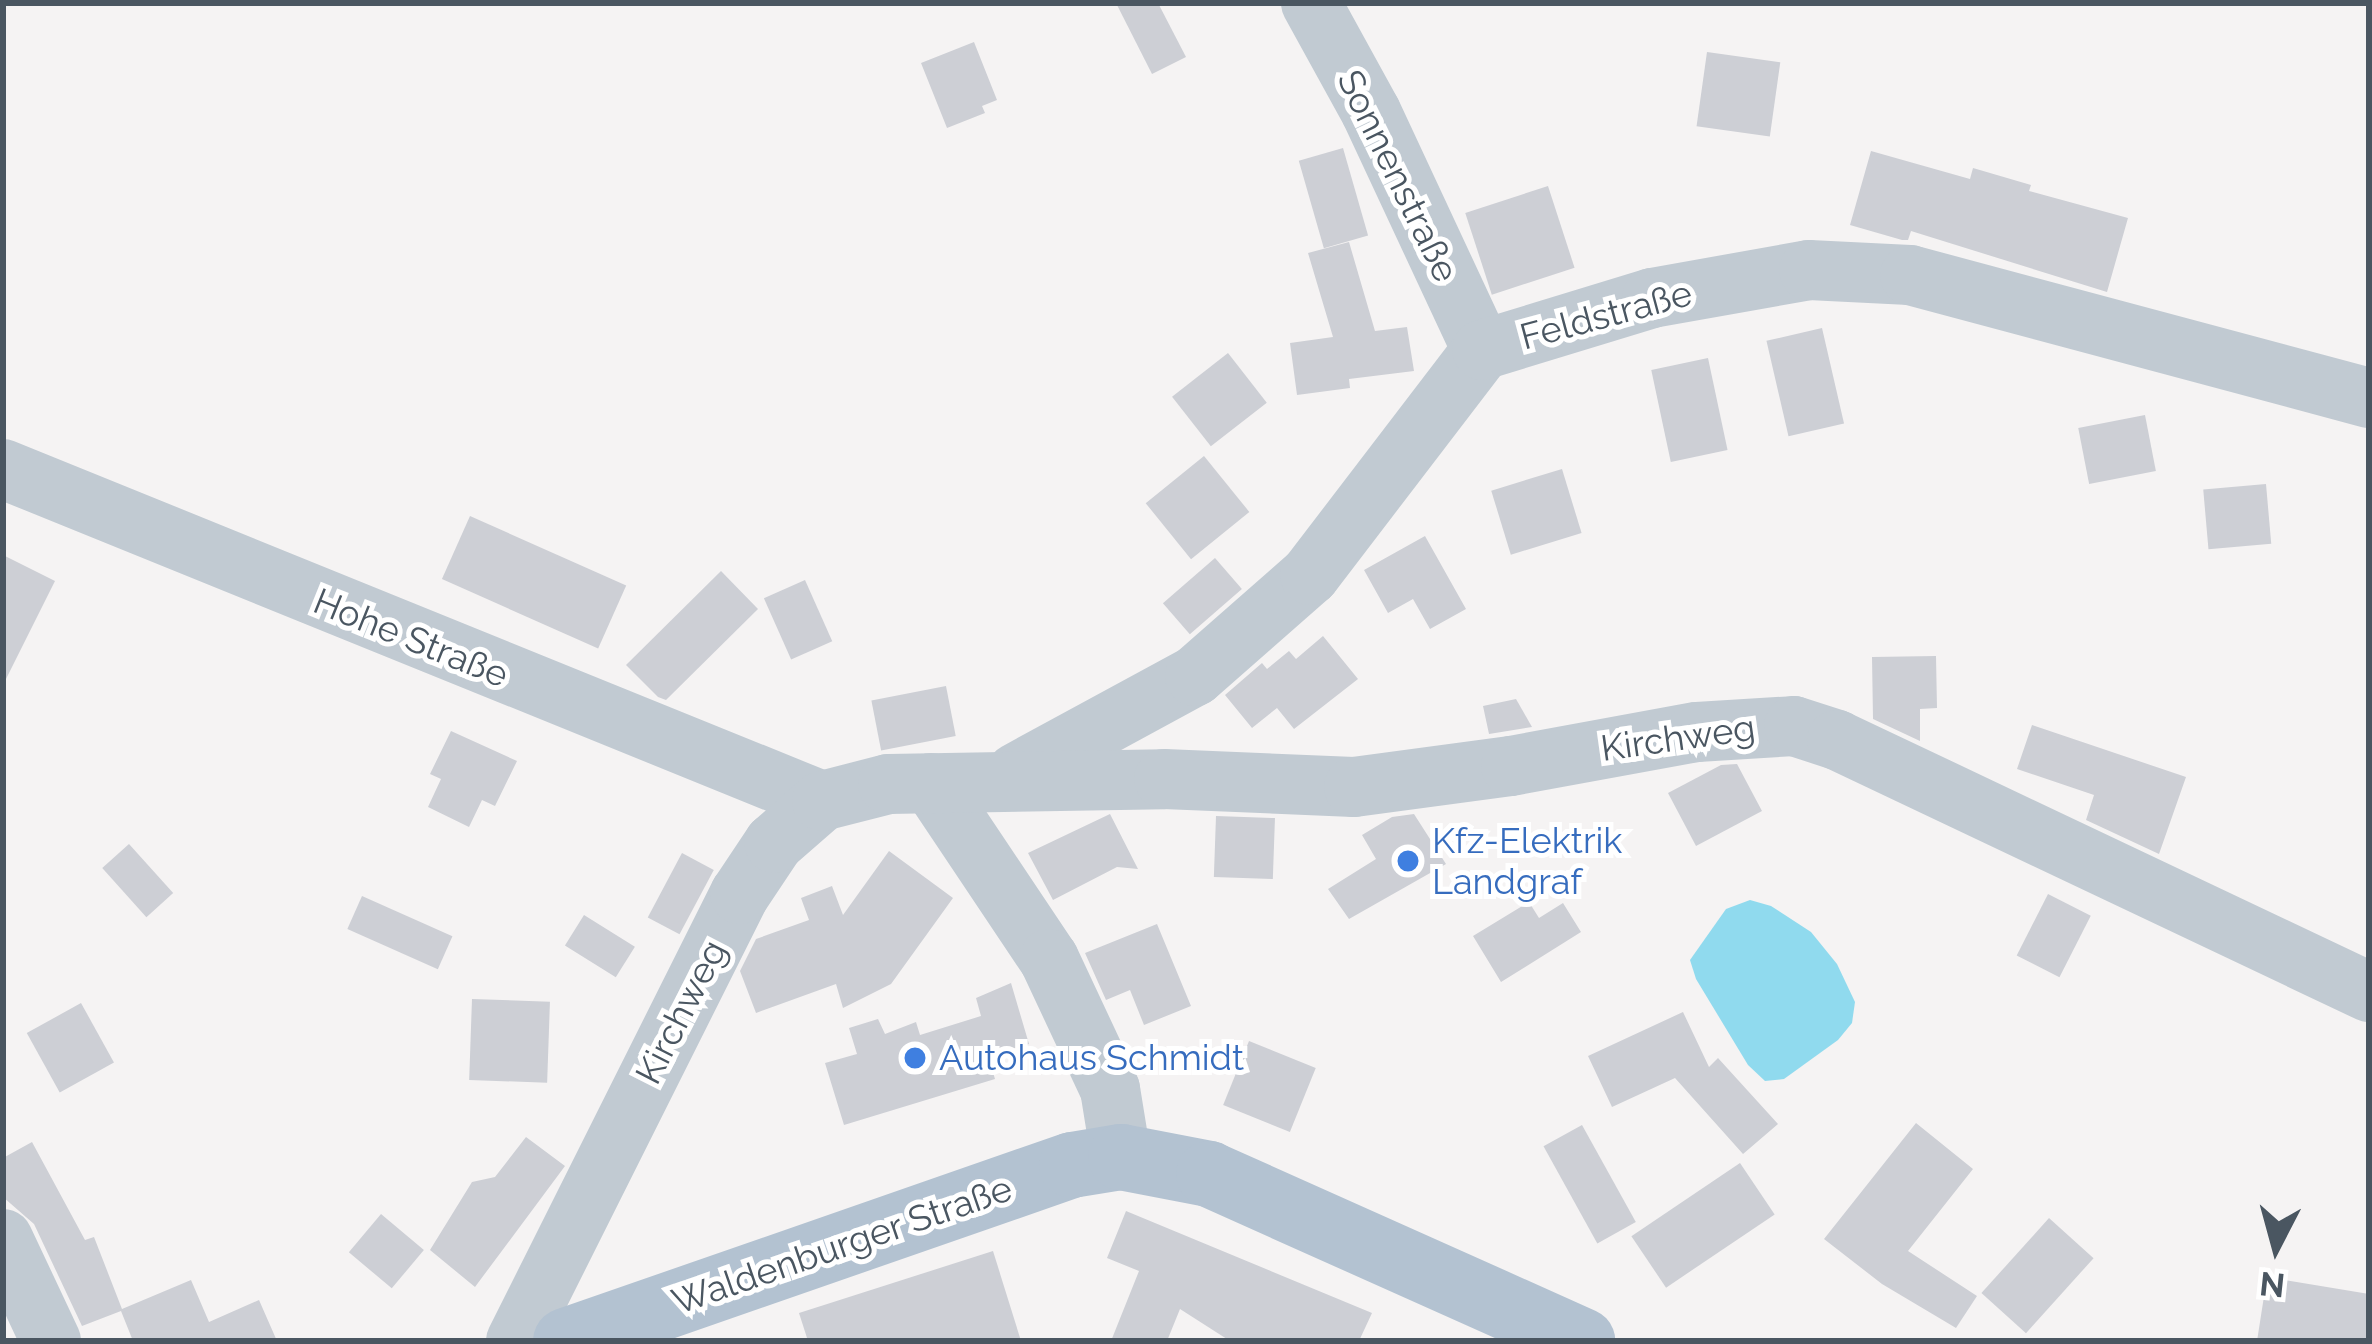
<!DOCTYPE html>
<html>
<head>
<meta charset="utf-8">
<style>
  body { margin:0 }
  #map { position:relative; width:2372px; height:1344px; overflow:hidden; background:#f5f3f3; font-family:Raleway,sans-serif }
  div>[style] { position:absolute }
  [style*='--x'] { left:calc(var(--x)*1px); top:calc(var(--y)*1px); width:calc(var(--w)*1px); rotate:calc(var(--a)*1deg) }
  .water>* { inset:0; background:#90daee }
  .building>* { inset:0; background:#cdcfd5; transform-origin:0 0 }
  .minor>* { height:60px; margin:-30px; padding:0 30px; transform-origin:30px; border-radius:30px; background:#c1cad2 }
  .major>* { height:66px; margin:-33px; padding:0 33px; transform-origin:33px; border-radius:33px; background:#b3c2d1 }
  .dots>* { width:33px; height:33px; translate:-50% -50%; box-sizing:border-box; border:6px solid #fff; border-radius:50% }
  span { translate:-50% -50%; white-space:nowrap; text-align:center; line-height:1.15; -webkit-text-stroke:10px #fff; paint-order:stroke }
  .street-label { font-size:36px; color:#4a5661 }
  .shop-label { font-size:36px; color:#366cbe }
  .left { translate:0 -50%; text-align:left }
  .frame { position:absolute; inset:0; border:6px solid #4a5661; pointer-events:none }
  .north { position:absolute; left:2216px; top:1188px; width:120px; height:120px; -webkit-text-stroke:9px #fff; paint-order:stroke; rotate:186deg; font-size:33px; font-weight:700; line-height:48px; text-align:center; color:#4a5661 }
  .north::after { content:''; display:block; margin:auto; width:42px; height:54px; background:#4a5661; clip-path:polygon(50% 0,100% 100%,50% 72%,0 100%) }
</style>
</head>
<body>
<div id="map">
  <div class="water">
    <div style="clip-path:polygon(1750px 900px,1771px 906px,1811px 932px,1837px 964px,1855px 1002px,1852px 1023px,1838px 1040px,1784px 1079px,1765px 1081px,1748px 1065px,1696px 979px,1690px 960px,1726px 909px)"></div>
  </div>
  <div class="building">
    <div style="clip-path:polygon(1116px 3px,1158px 3px,1186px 57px,1152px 74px)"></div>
    <div style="clip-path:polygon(974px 42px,997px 100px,982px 106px,985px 113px,947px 128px,921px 63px)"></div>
    <div style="left:1707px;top:52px;width:74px;height:75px;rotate:8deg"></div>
    <div style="left:1343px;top:148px;width:91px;height:46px;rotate:74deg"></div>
    <div style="clip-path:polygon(1871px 151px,1970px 179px,1973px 168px,2031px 185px,2029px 191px,2128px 218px,2107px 292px,1911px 231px,1908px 240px,1902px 240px,1850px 225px)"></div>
    <div style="left:1548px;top:186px;width:86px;height:87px;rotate:72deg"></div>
    <div style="clip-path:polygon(1349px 242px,1375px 331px,1407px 327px,1414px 371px,1349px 379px,1350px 388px,1297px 395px,1290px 343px,1333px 337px,1308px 253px)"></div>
    <div style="left:1822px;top:328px;width:98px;height:57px;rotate:77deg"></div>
    <div style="left:1228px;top:353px;width:63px;height:71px;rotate:52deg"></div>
    <div style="left:1708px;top:358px;width:94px;height:58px;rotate:78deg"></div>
    <div style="left:2145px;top:415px;width:57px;height:68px;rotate:79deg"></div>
    <div style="left:1204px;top:456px;width:72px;height:75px;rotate:51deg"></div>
    <div style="left:1562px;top:469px;width:67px;height:74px;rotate:73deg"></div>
    <div style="left:2266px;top:484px;width:60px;height:63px;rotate:85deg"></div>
    <div style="left:470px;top:516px;width:171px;height:69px;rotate:24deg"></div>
    <div style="clip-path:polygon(1425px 536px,1466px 609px,1430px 629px,1413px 599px,1388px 613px,1364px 570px)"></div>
    <div style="clip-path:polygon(3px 555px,55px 581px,3px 685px)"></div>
    <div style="left:1215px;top:558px;width:41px;height:69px;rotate:49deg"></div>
    <div style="clip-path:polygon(721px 571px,758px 609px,666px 700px,658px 697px,626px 665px)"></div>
    <div style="left:805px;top:580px;width:67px;height:45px;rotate:66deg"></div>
    <div style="clip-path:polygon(1323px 636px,1358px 679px,1294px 729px,1277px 708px,1252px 728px,1225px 695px,1262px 663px,1267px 669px,1289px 651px,1296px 659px)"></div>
    <div style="clip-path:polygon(1936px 656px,1937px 708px,1920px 709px,1920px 741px,1873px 719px,1872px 657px)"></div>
    <div style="left:946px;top:686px;width:51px;height:76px;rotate:79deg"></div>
    <div style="clip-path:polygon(1516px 699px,1532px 727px,1489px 734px,1483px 706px)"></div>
    <div style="clip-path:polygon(2032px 725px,2186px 777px,2159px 854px,2086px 820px,2094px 795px,2017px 769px)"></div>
    <div style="clip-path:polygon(451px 731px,517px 761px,495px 806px,482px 800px,469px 827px,428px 807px,441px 779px,430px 774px)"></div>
    <div style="clip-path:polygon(1737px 764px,1762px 811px,1696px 846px,1668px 793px,1721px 765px)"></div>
    <div style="clip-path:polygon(1110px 814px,1138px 869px,1117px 867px,1053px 900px,1028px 853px)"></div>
    <div style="clip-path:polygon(1414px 814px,1446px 864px,1349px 919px,1328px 889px,1376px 859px,1362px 835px,1392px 817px)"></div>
    <div style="left:1216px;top:816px;width:59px;height:61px;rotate:2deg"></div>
    <div style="left:129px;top:844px;width:66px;height:36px;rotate:48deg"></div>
    <div style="clip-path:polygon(889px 851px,953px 898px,891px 984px,843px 1008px,836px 984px,756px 1013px,740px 971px,756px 939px,809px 920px,801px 898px,832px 886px,843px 915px)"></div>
    <div style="left:682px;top:853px;width:36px;height:73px;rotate:28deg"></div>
    <div style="left:2048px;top:894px;width:48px;height:69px;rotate:27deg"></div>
    <div style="left:362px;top:896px;width:99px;height:36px;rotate:24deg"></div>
    <div style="clip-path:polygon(1529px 902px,1539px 918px,1563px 903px,1581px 932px,1501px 982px,1473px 936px)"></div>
    <div style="left:584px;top:915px;width:60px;height:36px;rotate:32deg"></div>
    <div style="clip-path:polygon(1157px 924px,1191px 1006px,1144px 1025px,1130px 990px,1106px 1000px,1085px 953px)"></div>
    <div style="clip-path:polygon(1011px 983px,1029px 1044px,988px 1056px,995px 1079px,844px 1125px,825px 1063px,857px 1054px,849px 1028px,878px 1019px,885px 1034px,916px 1022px,920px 1035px,981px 1016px,976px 998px)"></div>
    <div style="left:472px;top:999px;width:78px;height:81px;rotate:2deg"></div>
    <div style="left:81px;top:1003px;width:68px;height:62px;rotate:61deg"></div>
    <div style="clip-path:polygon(1683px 1012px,1709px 1067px,1718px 1058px,1778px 1124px,1743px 1154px,1675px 1078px,1612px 1107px,1588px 1056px)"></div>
    <div style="left:1249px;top:1041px;width:72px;height:69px;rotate:22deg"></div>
    <div style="clip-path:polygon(1916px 1123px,1973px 1169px,1908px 1251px,1977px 1296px,1956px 1328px,1882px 1284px,1824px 1239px)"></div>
    <div style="left:1582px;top:1125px;width:111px;height:44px;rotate:61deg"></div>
    <div style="clip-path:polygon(526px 1137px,565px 1166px,475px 1287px,430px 1250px,472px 1182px,495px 1177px)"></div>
    <div style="clip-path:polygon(32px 1142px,85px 1240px,94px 1237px,122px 1309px,191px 1280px,209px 1322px,259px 1300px,277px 1341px,133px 1341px,121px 1311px,82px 1326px,34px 1224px,3px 1197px,3px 1158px)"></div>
    <div style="left:1740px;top:1163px;width:62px;height:131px;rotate:56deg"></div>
    <div style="clip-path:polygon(1126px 1211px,1372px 1313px,1359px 1341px,1230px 1341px,1180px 1309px,1167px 1341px,1111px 1341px,1139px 1271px,1107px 1258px)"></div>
    <div style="left:381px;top:1214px;width:56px;height:50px;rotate:40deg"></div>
    <div style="left:2049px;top:1218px;width:60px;height:101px;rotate:42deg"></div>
    <div style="clip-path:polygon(993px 1251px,1021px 1341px,808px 1341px,799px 1313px)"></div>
    <div style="clip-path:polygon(2267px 1277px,2369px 1294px,2369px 1341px,2257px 1341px)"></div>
  </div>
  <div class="minor">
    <div style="--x:1311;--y:3;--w:124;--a:61.2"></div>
    <div style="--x:1371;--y:112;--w:263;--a:65"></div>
    <div style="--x:3;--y:469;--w:884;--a:22.07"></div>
    <div style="--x:1016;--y:773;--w:204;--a:-28.5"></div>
    <div style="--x:1195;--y:676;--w:153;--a:-41.3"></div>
    <div style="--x:1310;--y:575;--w:283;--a:-52.6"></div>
    <div style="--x:1482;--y:350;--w:178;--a:-17"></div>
    <div style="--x:1652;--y:298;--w:159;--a:-10.1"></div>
    <div style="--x:1809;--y:270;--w:101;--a:2.8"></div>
    <div style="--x:1910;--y:275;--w:475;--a:15"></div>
    <div style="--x:931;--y:783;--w:212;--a:56.2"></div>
    <div style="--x:1049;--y:959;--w:144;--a:64.9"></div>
    <div style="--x:1110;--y:1089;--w:69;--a:80.8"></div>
    <div style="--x:3;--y:1239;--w:113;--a:64.8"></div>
    <div style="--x:516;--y:1341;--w:500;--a:-63.4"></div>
    <div style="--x:740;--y:894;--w:61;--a:-56.3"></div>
    <div style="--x:774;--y:843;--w:64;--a:-41.2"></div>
    <div style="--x:822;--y:801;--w:68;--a:-14.4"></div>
    <div style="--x:888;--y:784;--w:276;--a:-1"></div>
    <div style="--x:1164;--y:779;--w:190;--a:2.4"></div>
    <div style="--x:1354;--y:787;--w:158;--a:-7.6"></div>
    <div style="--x:1511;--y:766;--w:189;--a:-10.4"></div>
    <div style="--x:1697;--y:732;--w:97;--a:-3.5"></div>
    <div style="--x:1794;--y:726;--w:45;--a:18"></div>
    <div style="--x:1837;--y:740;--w:589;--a:25.35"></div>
  </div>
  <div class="major">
    <div style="--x:566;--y:1341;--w:536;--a:-19.18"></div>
    <div style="--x:1072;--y:1165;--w:50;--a:-9.3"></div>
    <div style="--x:1121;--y:1157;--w:90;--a:10.9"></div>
    <div style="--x:1209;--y:1174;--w:409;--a:24.1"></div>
  </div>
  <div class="dots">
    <div style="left:1408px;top:861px;background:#3f7fe0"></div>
    <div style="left:915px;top:1058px;background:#3f7fe0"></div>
  </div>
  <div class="street-label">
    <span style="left:1398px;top:176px;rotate:64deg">Sonnenstraße</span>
    <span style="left:1606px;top:315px;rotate:-15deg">Feldstraße</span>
    <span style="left:411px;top:638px;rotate:22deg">Hohe Straße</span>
    <span style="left:1678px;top:738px;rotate:-8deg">Kirchweg</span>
    <span style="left:681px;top:1012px;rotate:-63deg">Kirchweg</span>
    <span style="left:842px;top:1245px;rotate:-19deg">Waldenburger Straße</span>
  </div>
  <div class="shop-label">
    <span class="left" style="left:1432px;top:861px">Kfz-Elektrik<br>Landgraf</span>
    <span class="left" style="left:939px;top:1058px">Autohaus Schmidt</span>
  </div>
  <div class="frame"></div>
  <div class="north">N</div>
</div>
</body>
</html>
